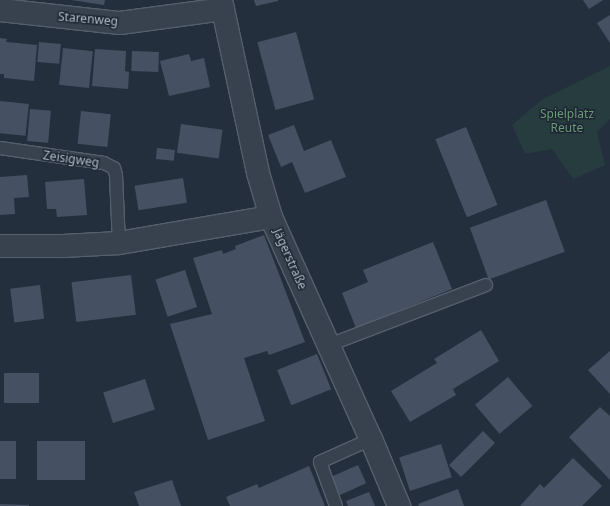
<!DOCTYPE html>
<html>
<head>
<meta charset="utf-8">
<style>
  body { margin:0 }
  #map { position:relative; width:610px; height:506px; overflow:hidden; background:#242f3e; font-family:"Noto Sans",sans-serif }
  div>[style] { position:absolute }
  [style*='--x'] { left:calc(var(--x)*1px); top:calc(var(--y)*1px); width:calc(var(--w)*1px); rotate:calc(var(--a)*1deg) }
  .green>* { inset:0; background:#263c3f }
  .building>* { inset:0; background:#455162; transform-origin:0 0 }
  .roads { filter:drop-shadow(1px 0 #565f6c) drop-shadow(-1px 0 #565f6c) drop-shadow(0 1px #565f6c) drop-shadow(0 -1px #565f6c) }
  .service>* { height:12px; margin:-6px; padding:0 6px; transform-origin:6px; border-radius:6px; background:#38414e }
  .minor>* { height:22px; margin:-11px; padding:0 11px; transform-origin:11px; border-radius:11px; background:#38414e }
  span { translate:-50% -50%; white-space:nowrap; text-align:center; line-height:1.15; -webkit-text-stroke:3px #1d2633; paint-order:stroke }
  .street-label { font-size:12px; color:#b4bcc9 }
  .park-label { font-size:12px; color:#6b9a76 }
</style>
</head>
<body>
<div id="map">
  <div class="green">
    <div style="clip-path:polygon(610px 66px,610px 119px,597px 132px,605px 165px,573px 179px,552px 149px,525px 154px,512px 125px,543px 99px)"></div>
  </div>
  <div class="building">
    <div style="clip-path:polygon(71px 0,105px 0,104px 5px)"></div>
    <div style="clip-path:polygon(254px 0,278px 0,278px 1px,256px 6px)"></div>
    <div style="clip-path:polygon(583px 0,603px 0,589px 9px)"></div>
    <div style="clip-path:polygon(610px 15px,610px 43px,597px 23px)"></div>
    <div style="left:296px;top:32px;width:70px;height:40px;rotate:75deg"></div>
    <div style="clip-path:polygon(0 38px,7px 39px,6px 42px,37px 45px,34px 81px,4px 78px,4px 74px,0 74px)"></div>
    <div style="left:39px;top:42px;width:22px;height:20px;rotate:5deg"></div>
    <div style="left:63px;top:48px;width:30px;height:37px;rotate:6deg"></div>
    <div style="clip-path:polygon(95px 49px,126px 51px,125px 71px,129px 72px,128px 89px,92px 86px)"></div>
    <div style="left:132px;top:51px;width:27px;height:20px;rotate:2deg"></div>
    <div style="clip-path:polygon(189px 54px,191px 61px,204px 58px,210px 87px,169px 96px,160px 61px)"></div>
    <div style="left:0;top:101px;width:29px;height:32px;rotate:6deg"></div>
    <div style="left:30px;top:109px;width:21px;height:32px;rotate:5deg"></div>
    <div style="left:81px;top:111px;width:30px;height:33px;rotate:6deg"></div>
    <div style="left:181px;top:124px;width:42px;height:29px;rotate:8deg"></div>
    <div style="clip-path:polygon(294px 125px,304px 151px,331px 140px,346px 177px,305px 193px,292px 162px,281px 167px,268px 135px)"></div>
    <div style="left:466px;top:127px;width:84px;height:33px;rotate:68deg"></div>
    <div style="left:157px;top:148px;width:18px;height:11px;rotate:6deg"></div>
    <div style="clip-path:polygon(27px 175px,29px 197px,14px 198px,15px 214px,0 215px,0 177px)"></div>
    <div style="left:183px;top:178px;width:25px;height:49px;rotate:81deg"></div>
    <div style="clip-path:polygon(84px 179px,87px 215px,57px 217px,56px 209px,47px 209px,45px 182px)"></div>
    <div style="left:546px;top:200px;width:55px;height:81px;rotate:70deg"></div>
    <div style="clip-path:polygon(264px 235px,305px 342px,269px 355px,267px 351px,244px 358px,265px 421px,208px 440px,170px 324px,212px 314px,193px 258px,222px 250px,223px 254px,236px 249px,235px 246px)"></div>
    <div style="clip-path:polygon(433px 242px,452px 289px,356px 328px,342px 293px,368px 282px,363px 270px)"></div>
    <div style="left:185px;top:270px;width:39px;height:31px;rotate:72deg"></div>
    <div style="left:131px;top:275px;width:40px;height:60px;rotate:83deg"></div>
    <div style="left:40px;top:285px;width:34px;height:30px;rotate:83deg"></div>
    <div style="clip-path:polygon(481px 330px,499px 361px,453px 389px,456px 395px,410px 422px,391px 391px,437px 363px,434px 359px)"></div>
    <div style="clip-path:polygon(610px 351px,610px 394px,588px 370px)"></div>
    <div style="left:317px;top:354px;width:38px;height:43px;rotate:68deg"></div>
    <div style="left:4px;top:373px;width:35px;height:30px"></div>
    <div style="left:508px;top:377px;width:38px;height:43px;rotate:50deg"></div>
    <div style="left:145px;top:379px;width:32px;height:44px;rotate:72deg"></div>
    <div style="clip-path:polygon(600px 407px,610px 416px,610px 480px,569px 437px)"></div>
    <div style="left:483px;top:431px;width:17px;height:48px;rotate:45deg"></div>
    <div style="left:0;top:441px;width:16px;height:38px"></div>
    <div style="left:37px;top:441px;width:48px;height:39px"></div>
    <div style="left:441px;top:444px;width:35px;height:44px;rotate:72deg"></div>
    <div style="clip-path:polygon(573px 458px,602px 486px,582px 506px,520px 506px,540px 484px,544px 488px)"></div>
    <div style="left:358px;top:465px;width:20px;height:31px;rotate:66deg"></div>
    <div style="clip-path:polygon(309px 466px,325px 506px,230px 506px,226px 497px,257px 484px,259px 488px)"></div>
    <div style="clip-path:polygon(172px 480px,181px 506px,139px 506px,134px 492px)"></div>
    <div style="clip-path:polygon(458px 489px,464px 506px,419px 506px,418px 504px)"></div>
    <div style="clip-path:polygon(369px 492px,375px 506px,348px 506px,346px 501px)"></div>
    <div style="clip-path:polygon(0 504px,29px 505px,29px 506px,0 506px)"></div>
  </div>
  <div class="roads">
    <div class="service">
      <div style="--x:0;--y:148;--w:105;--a:8.2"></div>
      <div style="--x:104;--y:163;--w:11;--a:27"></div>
      <div style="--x:114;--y:168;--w:7;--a:74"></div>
      <div style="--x:116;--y:175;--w:68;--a:87.5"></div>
      <div style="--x:329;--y:345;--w:168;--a:-20.9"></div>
      <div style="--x:336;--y:506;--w:47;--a:-110"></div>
      <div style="--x:320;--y:462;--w:56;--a:-24.3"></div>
    </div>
    <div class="minor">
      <div style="--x:221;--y:0;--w:177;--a:77.9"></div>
      <div style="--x:258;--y:173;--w:46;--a:73.5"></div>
      <div style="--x:271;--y:217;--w:243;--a:65.8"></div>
      <div style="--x:371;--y:439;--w:73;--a:67.3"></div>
      <div style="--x:0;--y:10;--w:121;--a:6.2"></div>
      <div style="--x:120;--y:23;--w:104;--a:-7.7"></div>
      <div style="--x:0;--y:246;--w:63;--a:0"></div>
      <div style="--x:63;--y:246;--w:56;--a:-3.1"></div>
      <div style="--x:119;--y:243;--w:154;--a:-9.7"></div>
    </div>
  </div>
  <div class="street-label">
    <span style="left:88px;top:19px;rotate:5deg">Starenweg</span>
    <span style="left:71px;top:159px;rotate:8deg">Zeisigweg</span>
    <span style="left:290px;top:259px;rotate:66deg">Jägerstraße</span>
  </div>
  <div class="park-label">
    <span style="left:567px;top:121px">Spielplatz<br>Reute</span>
  </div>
</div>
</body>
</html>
